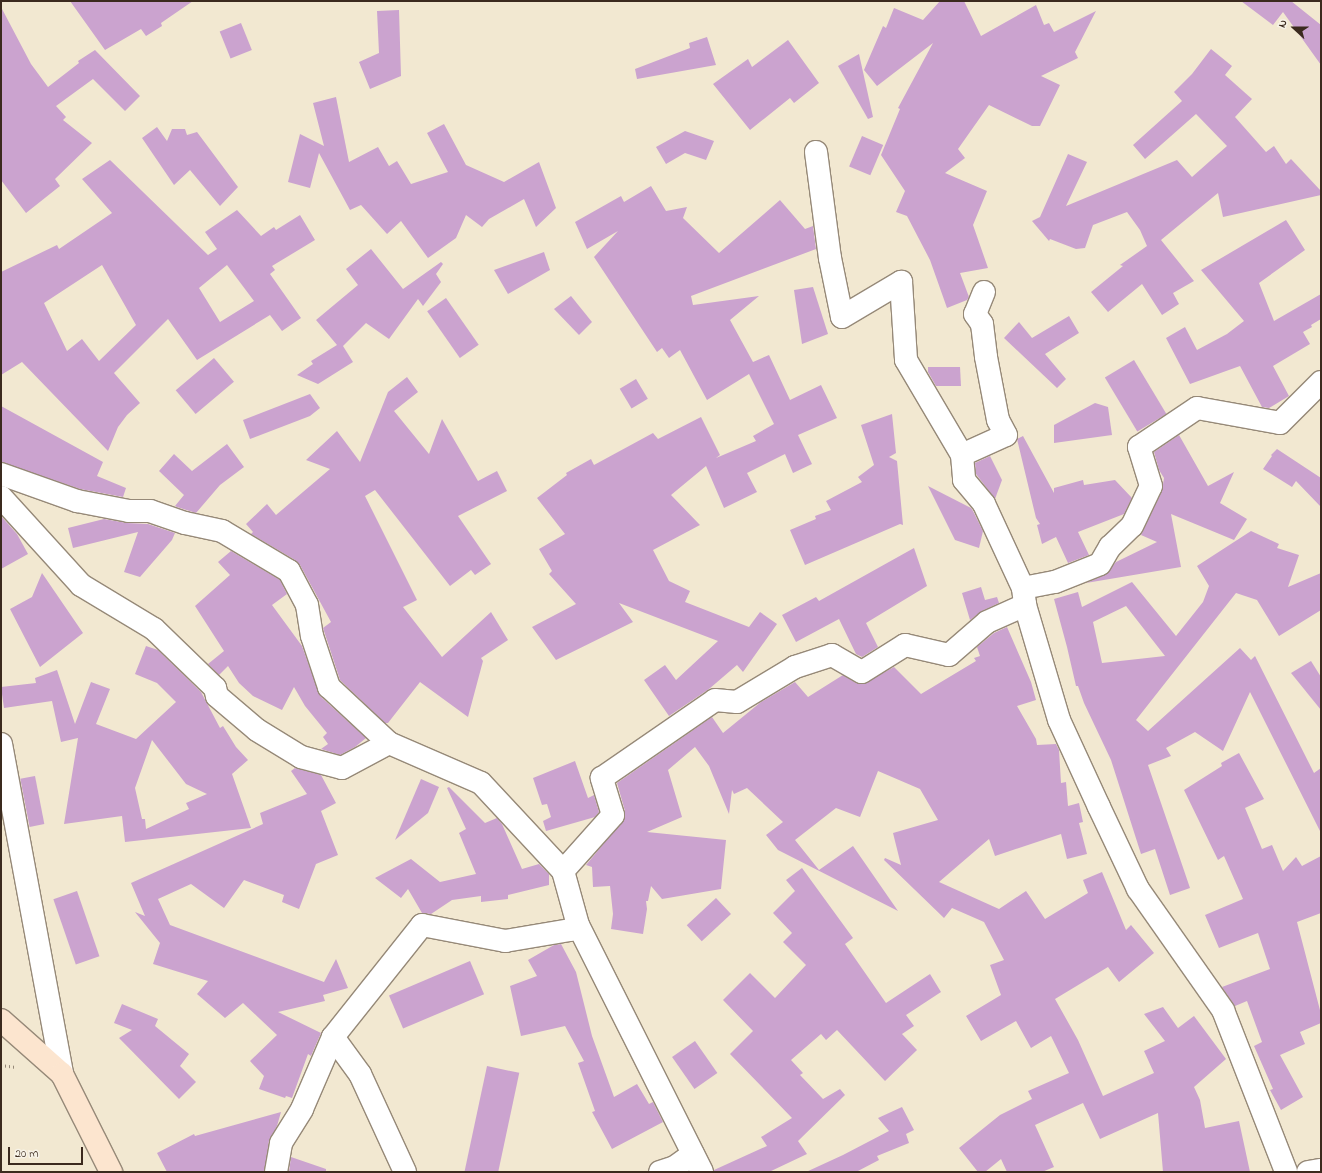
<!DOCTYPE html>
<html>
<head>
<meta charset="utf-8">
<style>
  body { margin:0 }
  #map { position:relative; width:1322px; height:1173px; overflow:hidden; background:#f2e8d1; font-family:"Indie Flower",sans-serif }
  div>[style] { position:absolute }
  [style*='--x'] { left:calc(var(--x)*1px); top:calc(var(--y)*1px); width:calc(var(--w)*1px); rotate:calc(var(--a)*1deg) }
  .building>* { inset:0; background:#cba3cf; transform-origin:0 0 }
  .path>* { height:2.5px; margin-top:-1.25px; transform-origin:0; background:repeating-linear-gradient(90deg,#968978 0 1px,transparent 0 4px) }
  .roads { filter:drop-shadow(1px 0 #968978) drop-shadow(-1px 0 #968978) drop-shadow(0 1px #968978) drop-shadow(0 -1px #968978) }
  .street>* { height:22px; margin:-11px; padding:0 11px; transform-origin:11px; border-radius:11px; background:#fff }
  .secondary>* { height:22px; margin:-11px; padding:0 11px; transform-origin:11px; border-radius:11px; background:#fce5cf }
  span { translate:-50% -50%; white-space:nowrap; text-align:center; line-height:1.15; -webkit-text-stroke:3px #f7f3e8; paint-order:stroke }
  .frame { position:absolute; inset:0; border:2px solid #3b2a1e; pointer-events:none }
  .north { position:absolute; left:1274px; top:8px; width:40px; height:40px; -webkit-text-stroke:3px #f7f3e8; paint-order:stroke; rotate:291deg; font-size:11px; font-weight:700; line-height:16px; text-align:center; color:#3b2a1e }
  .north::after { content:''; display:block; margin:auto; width:14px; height:18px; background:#3b2a1e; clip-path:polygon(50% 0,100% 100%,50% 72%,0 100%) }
  .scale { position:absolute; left:8px; top:1147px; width:75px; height:18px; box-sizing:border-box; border:2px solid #3b2a1e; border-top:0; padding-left:5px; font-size:12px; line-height:14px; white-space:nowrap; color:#3b2a1e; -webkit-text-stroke:3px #f7f3e8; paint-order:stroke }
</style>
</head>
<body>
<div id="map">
  <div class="building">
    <div style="clip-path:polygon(70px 1px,193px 1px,161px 23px,162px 26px,146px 36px,141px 29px,105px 50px)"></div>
    <div style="clip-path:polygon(940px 1px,964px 1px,981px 36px,1036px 5px,1044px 25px,1049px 23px,1054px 32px,1096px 11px,1075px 52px,1078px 58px,1041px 76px,1060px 85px,1040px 126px,1032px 126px,989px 105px,958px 149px,965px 158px,945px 173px,987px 191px,973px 225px,988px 268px,960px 273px,969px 297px,967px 300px,947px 308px,930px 260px,907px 216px,896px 212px,905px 191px,881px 155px,900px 109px,898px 108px,933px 43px,877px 86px,864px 70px,883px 26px,886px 28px,894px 8px,923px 20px)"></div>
    <div style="clip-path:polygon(1241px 1px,1291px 1px,1321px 25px,1321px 65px,1283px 12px,1273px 25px)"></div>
    <div style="clip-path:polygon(1px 7px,31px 64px,48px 87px,79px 63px,78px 61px,95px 50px,140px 96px,125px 111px,93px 79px,56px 106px,66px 117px,63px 120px,92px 143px,55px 179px,60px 186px,26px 213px,1px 180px)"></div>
    <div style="clip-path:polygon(399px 10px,401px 76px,370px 89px,359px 62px,379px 53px,377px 11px)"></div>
    <div style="left:241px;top:23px;width:29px;height:23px;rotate:68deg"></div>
    <div style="clip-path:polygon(707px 37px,716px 65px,637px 79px,635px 69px,690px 48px,689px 43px)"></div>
    <div style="clip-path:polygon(788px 40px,819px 83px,794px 103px,790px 98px,750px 130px,713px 84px,748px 59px,752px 67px)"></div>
    <div style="clip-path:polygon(1211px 49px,1232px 66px,1225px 75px,1252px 99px,1235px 117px,1266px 152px,1274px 146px,1286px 164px,1291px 159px,1321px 191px,1321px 195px,1223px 217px,1218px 193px,1161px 240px,1194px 281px,1173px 293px,1179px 304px,1162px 315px,1142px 284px,1108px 312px,1091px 292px,1123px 266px,1120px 265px,1147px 246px,1140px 230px,1127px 212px,1093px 225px,1085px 248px,1076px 249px,1050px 239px,1049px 241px,1032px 221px,1040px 217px,1068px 154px,1087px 162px,1066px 206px,1177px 160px,1192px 177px,1227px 146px,1196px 114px,1145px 159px,1133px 145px,1182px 101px,1174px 92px,1192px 74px)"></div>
    <div style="clip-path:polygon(859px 54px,873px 117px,868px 119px,838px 66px)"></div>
    <div style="clip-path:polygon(336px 97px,349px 162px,378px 147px,389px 166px,397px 161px,411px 184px,448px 172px,427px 133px,444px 124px,466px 165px,504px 182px,539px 162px,556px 208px,536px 227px,524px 199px,489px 219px,482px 227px,466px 215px,456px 238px,428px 258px,401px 221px,387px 234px,361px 205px,350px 210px,319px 153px,310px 188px,288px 182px,300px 134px,324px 146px,313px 103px)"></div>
    <div style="clip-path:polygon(157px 127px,167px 141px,172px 129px,185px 129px,187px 135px,197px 132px,238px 187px,220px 206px,190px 170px,174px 185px,142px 138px)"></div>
    <div style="clip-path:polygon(685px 131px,714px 141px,706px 160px,685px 153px,666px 164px,656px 147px)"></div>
    <div style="left:862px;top:136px;width:23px;height:33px;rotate:23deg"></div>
    <div style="clip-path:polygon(evenodd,110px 160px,208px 255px,217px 249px,205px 232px,237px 210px,261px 236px,274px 227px,276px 230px,300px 215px,315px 240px,272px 266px,275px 270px,270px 274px,301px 318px,282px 331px,270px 315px,197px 360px,168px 319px,114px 373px,140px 403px,127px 415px,118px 427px,108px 451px,22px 362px,1px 375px,1px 272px,57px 245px,59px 249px,112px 213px,82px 179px,110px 160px,102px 265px,136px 325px,99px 361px,82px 339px,67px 351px,44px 303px,102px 265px,110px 160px,227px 265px,254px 301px,220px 322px,199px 288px,227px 265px)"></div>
    <div style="clip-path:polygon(651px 186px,666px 211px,687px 207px,683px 218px,719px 253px,780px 200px,805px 229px,813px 226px,816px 249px,691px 296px,693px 305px,759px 296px,730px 320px,753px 362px,769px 355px,790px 400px,821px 385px,837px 418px,798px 435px,812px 464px,793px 473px,785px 454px,747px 473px,757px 492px,724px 508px,706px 466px,671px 495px,700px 525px,653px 550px,669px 581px,690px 591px,685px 602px,749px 627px,760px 612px,777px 624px,743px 672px,737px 665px,709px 689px,669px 716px,644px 680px,665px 665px,676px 680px,718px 641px,619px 603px,633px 622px,556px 660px,532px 627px,576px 604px,549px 574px,552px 571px,539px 549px,565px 534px,537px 498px,567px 475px,566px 473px,591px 459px,594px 465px,653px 433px,658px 439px,701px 417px,720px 455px,716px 458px,756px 441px,753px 436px,774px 424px,749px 374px,707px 400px,680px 350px,669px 358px,662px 348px,657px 352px,594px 257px,618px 231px,587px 249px,575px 222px,621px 196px,624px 202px)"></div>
    <div style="clip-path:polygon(1286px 220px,1305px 250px,1259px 283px,1274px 321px,1321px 294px,1321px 319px,1311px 325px,1312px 327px,1303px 332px,1310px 344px,1273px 366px,1289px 396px,1269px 408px,1262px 407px,1240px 366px,1190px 384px,1166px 338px,1185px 327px,1197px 350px,1227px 334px,1244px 321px,1201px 270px)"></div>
    <div style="clip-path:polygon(371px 249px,403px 289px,441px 262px,443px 264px,436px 274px,441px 282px,423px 306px,418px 299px,389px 339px,366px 323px,343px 346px,353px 362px,318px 384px,297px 375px,313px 364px,311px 361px,337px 345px,316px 320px,358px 285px,346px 269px)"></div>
    <div style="clip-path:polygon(544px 252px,550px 270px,508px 294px,494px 270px)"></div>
    <div style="clip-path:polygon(813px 287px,828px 334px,802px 344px,794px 290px)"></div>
    <div style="clip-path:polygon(571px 296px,592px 322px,579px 335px,554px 309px)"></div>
    <div style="left:446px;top:298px;width:57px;height:23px;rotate:55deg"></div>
    <div style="clip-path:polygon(1069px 316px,1079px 333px,1045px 354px,1066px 379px,1057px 388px,1004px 338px,1019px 322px,1032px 338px)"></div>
    <div style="left:214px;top:358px;width:31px;height:50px;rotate:50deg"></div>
    <div style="left:1134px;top:360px;width:63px;height:34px;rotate:59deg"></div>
    <div style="clip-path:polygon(928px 367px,960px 367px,961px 386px,936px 386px,928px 372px)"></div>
    <div style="clip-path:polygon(407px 377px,418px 392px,394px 411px,429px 454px,442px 419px,478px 481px,497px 471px,507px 491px,458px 516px,491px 564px,475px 575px,471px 570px,450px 586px,375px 490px,365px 496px,417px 600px,403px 607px,442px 657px,491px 612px,508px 640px,481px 658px,483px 661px,468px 717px,420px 682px,388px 723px,385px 723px,340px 680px,323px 628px,331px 622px,300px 565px,295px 560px,251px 534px,253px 532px,246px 524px,267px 504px,276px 515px,330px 469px,306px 460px,337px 431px,360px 462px,388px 392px)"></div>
    <div style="left:636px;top:379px;width:23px;height:19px;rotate:59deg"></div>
    <div style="clip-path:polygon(310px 394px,320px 408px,310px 416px,250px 439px,243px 420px)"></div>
    <div style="clip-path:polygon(1095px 403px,1108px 407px,1112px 435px,1054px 443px,1054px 425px)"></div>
    <div style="clip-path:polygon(1px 406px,103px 462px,97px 476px,126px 488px,123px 497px,80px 489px,1px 462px)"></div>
    <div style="clip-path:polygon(892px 414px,896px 453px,889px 457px,897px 461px,903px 525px,900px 524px,805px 565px,790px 530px,816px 519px,815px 516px,831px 510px,826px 501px,862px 482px,858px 477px,874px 465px,861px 425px)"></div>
    <div style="clip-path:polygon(1179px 435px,1208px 486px,1234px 472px,1220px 503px,1247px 519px,1234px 540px,1171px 514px,1181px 567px,1086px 583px,1105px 575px,1116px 562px,1157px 542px,1141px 535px,1162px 491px,1164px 478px,1159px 470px,1154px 452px)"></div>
    <div style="clip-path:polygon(1023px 436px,1054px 493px,1054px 488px,1083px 480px,1084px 485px,1115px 480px,1132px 498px,1124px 514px,1078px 532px,1089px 555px,1068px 563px,1056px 537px,1042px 544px,1037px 525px,1040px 524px,1036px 518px,1017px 439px)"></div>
    <div style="clip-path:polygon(227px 444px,244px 467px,220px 485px,196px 513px,177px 507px,175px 506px,184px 495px,159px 471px,174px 454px,192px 471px)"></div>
    <div style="clip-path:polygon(1277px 449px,1321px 478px,1321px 507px,1296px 481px,1292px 487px,1263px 469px,1272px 456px,1271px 455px)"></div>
    <div style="clip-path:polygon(990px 456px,1002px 480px,995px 499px,976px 474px,975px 463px)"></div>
    <div style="clip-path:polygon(928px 486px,971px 508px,973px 511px,983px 531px,979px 548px,955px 540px)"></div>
    <div style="clip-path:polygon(1px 516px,17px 534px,28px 554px,1px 569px)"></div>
    <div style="clip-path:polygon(104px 519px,127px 523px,148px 524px,175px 533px,172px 540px,140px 577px,124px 572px,138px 532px,73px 548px,68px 528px)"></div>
    <div style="clip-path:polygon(evenodd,1251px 531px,1279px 544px,1277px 548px,1299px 555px,1288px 587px,1321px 573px,1321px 610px,1279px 636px,1257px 600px,1236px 593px,1136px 720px,1148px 731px,1240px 648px,1251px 660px,1255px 656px,1314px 773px,1321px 768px,1321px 833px,1250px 692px,1223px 751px,1195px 732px,1166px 748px,1171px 756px,1148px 765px,1190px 888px,1170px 895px,1155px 849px,1141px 854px,1111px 760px,1084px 703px,1078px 686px,1076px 686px,1067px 647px,1054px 599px,1078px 592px,1082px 607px,1132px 582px,1176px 636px,1203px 602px,1209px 586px,1197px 566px,1251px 531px,1126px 606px,1165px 656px,1102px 663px,1093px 622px,1126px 606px)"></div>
    <div style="clip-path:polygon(914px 548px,927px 586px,866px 623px,878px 647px,862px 657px,856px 654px,839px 619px,796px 642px,782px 615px,816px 597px,819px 601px)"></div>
    <div style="clip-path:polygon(231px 551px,280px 580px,287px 594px,272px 605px,302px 646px,320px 696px,366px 738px,355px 747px,340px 755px,321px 749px,328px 744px,323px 737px,327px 733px,305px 706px,294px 687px,282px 710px,253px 696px,239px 683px,228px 666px,219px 675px,208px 664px,224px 651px,195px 606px,230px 575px,218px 562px)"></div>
    <div style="clip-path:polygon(42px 573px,83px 633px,40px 667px,10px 609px,32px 597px)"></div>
    <div style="clip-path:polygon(981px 587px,985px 600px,997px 597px,999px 603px,982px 611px,970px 620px,962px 593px)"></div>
    <div style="clip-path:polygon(1007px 627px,1031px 682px,1036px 700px,1017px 706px,1036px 739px,1037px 745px,1056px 744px,1059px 750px,1061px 783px,1066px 782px,1068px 806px,1079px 803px,1083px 822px,1079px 823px,1087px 854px,1067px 859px,1061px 834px,995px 856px,989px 839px,939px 882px,999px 909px,1026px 891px,1045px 919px,1088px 893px,1083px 880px,1102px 872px,1126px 930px,1131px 925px,1154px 953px,1119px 982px,1108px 967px,1055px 999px,1078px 1040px,1103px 1096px,1154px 1073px,1144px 1051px,1165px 1041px,1144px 1014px,1163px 1007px,1178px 1028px,1194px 1016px,1226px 1059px,1194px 1087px,1200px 1100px,1205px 1128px,1239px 1121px,1250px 1172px,1163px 1172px,1158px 1113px,1100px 1139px,1083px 1103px,1035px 1125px,1054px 1167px,1042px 1172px,1007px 1172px,1001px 1159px,985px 1172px,978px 1172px,959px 1148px,1000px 1115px,1032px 1099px,1028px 1091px,1069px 1073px,1051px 1036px,1031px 1048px,1016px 1021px,981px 1041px,966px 1016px,1001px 995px,990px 965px,1004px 960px,984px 922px,952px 908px,944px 918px,884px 860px,885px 858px,901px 865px,893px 833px,938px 820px,920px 789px,878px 771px,860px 817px,836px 808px,795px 840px,819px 870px,853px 846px,898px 911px,778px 850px,766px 835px,783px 822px,747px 788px,734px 794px,732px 790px,729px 814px,709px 766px,695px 747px,668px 770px,682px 817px,647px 832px,726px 840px,721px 889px,662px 899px,651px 886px,648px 901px,646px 901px,647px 909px,643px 934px,611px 929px,613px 914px,610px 886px,593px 887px,592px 867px,586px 865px,625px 818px,625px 811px,617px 783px,712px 717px,723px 733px,761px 702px,795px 682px,808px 697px,843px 675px,856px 683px,863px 684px,894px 667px,921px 694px,976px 661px,974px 658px,980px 656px,977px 647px,994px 633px)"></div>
    <div style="clip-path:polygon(evenodd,146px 646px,158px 650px,201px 692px,220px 728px,223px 726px,236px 747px,248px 760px,232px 774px,251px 828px,125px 842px,122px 816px,64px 824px,78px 738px,61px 742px,52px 701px,4px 708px,1px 687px,36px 683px,35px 678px,57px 670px,75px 724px,91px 682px,110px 689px,96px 724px,136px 739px,176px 702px,157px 683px,135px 674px,146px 646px,152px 740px,186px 784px,207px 794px,186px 803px,189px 809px,146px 829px,145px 819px,142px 819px,135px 788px,152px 740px)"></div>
    <div style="clip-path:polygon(1311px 661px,1321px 677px,1321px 710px,1291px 673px)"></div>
    <div style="clip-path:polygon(1239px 753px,1264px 799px,1245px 808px,1262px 849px,1272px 845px,1283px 871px,1296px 857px,1302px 866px,1321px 856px,1321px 913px,1297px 922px,1321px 1014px,1321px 1023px,1300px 1032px,1305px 1044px,1280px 1055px,1303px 1097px,1281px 1110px,1270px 1090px,1273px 1089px,1254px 1046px,1262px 1042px,1247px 1001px,1235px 1006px,1222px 987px,1270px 969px,1258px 933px,1219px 948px,1205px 915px,1243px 899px,1224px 856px,1218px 860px,1184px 790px,1222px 766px,1221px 763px)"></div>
    <div style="clip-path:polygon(575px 761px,588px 798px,594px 795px,599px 812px,595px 817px,546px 831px,543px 821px,551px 817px,547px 804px,542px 805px,533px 778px)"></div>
    <div style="clip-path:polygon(295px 768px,321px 775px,336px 803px,321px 811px,338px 855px,316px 864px,299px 909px,282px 902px,284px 895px,244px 880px,224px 908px,191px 884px,158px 899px,170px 925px,324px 982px,336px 959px,348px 988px,323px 995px,325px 1001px,278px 1012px,321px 1033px,311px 1056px,308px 1054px,292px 1098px,286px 1096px,285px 1098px,259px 1089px,264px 1076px,250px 1061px,277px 1035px,243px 1003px,225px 1018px,197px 994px,208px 981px,153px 964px,160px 943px,135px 912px,145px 916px,131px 883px,263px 824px,260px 813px,307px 794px,291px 771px)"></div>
    <div style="left:35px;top:776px;width:49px;height:15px;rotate:79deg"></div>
    <div style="clip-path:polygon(421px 779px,439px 787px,428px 813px,395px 840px)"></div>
    <div style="clip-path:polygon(449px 787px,485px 823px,497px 818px,502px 824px,522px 869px,539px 864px,549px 874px,549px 885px,508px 895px,508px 899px,481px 902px,481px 896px,452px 900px,431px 914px,422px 913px,408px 889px,401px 898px,375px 878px,411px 859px,440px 882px,476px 874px,459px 833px,466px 829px,447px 788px)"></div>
    <div style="clip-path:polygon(802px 868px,853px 938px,845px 944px,886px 1003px,930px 974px,941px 992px,906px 1015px,914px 1026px,902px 1034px,917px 1050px,885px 1081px,837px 1030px,826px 1040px,821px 1034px,791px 1060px,803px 1073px,800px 1075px,823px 1099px,840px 1089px,845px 1095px,798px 1141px,807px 1154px,769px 1172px,714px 1172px,714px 1170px,767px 1146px,761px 1137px,792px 1118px,730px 1054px,753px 1031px,723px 1000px,750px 973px,775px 998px,806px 965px,783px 942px,792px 933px,773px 913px,795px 891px,786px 880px)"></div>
    <div style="left:77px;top:891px;width:69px;height:25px;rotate:71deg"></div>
    <div style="left:716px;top:898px;width:22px;height:40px;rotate:47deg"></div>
    <div style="clip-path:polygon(561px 944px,576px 972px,592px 1036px,614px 1097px,637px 1084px,649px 1104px,653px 1102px,663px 1122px,612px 1149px,592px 1112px,595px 1111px,578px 1063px,584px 1061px,565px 1026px,521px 1036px,510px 986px,537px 976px,528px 960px,554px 945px)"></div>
    <div style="left:470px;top:961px;width:36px;height:88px;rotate:67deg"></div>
    <div style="clip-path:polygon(122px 1004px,158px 1019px,155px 1026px,189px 1054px,180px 1066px,196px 1082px,179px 1099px,119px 1038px,132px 1030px,114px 1023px)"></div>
    <div style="left:695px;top:1041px;width:39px;height:28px;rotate:55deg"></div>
    <div style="left:487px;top:1066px;width:33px;height:109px;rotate:12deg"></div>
    <div style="clip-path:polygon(902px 1107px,914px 1130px,906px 1134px,909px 1143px,877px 1156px,879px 1160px,856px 1172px,806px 1172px,843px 1155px,889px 1131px,878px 1118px)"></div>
    <div style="clip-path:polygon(281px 1112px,277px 1126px,269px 1141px,264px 1172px,167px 1172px,157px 1153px,194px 1134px,195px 1136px)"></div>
    <div style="clip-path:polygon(291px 1157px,326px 1169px,326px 1172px,289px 1172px)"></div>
  </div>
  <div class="path">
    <div style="--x:1;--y:1065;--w:15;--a:8"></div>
  </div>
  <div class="roads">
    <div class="street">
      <div style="--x:816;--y:152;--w:107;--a:82.5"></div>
      <div style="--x:830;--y:258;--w:60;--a:78.5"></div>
      <div style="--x:842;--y:317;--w:69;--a:-30.7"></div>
      <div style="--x:901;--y:282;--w:78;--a:86.3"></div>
      <div style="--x:906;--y:360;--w:110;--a:59.5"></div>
      <div style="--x:984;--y:292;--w:24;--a:112"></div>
      <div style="--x:975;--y:314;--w:12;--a:55"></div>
      <div style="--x:982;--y:324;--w:33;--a:83"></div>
      <div style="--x:986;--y:357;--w:64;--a:79.2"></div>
      <div style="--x:998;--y:420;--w:17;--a:62"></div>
      <div style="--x:1006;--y:435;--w:48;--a:155.6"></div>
      <div style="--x:962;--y:455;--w:25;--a:85"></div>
      <div style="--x:964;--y:480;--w:31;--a:50"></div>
      <div style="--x:984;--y:504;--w:93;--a:65.1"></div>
      <div style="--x:1023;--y:588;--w:17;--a:83"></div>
      <div style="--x:1025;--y:605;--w:120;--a:73.5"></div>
      <div style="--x:1059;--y:720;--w:96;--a:65.3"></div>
      <div style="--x:1099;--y:807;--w:91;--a:64.6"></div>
      <div style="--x:1138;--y:889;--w:148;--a:54.9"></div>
      <div style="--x:1223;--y:1010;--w:174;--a:68.7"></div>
      <div style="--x:1;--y:474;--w:81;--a:19.6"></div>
      <div style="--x:77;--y:501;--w:53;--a:10.9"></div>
      <div style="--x:129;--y:511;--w:21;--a:0"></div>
      <div style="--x:150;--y:511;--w:37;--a:19"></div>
      <div style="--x:185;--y:523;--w:38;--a:12"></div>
      <div style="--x:222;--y:531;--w:78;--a:30.8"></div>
      <div style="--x:289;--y:571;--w:38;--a:62"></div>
      <div style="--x:307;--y:605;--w:31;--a:81"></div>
      <div style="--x:312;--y:636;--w:54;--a:71.6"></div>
      <div style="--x:329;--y:687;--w:82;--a:43"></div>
      <div style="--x:1;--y:497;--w:119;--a:47.7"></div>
      <div style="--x:81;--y:585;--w:85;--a:31.1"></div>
      <div style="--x:154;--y:629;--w:85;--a:44"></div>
      <div style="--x:215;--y:688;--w:8;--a:76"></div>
      <div style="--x:217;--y:696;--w:52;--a:40.4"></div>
      <div style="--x:257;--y:730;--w:52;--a:31.5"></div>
      <div style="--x:301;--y:757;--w:42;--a:15"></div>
      <div style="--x:342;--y:768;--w:53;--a:-28"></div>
      <div style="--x:389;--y:743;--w:100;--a:23.5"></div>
      <div style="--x:481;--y:783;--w:120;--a:47"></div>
      <div style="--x:563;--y:871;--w:56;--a:74.5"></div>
      <div style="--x:578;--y:925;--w:276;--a:63.3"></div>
      <div style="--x:1023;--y:588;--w:33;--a:-11"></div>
      <div style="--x:1055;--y:582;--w:48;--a:-21.8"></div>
      <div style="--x:1100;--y:564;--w:20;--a:-60"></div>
      <div style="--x:1110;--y:547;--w:30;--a:-44"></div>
      <div style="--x:1132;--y:526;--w:44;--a:-64.6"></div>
      <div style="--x:1151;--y:486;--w:41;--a:-107.1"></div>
      <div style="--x:1139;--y:447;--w:70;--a:-33.9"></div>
      <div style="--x:1197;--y:408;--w:84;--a:10.2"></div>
      <div style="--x:1280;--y:423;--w:58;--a:-45"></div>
      <div style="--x:1;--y:744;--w:336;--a:79.5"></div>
      <div style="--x:563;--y:871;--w:75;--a:-48.2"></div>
      <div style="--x:613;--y:815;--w:39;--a:-107"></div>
      <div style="--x:602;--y:778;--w:137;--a:-34.6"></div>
      <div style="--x:715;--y:700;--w:22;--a:5"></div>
      <div style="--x:737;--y:702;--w:68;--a:-31.1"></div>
      <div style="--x:795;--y:667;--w:39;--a:-18"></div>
      <div style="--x:832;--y:655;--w:34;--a:30"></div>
      <div style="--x:862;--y:672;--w:51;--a:-32.1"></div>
      <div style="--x:905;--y:645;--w:45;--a:12.8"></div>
      <div style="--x:949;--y:655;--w:50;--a:-41"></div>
      <div style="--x:987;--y:622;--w:42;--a:-24.1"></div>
      <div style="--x:333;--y:1037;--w:46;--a:53.9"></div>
      <div style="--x:360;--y:1074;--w:108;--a:65.3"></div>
      <div style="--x:276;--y:1172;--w:29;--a:-80"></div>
      <div style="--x:281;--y:1143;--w:40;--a:-58"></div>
      <div style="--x:302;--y:1109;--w:78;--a:-66.7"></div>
      <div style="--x:333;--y:1037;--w:143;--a:-51.5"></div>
      <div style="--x:422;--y:925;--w:85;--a:10.9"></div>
      <div style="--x:505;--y:941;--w:66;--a:-9.6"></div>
      <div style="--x:570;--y:930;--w:9;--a:-32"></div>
      <div style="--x:660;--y:1172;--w:16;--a:-18"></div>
      <div style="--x:675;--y:1167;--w:22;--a:-36"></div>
      <div style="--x:1308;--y:1172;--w:13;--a:-9"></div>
    </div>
    <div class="secondary">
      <div style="--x:1;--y:1020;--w:81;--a:41.5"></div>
      <div style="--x:62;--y:1074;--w:110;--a:63.4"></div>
    </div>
  </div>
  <div class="frame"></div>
  <div class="north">N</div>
  <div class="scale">20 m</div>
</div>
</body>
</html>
